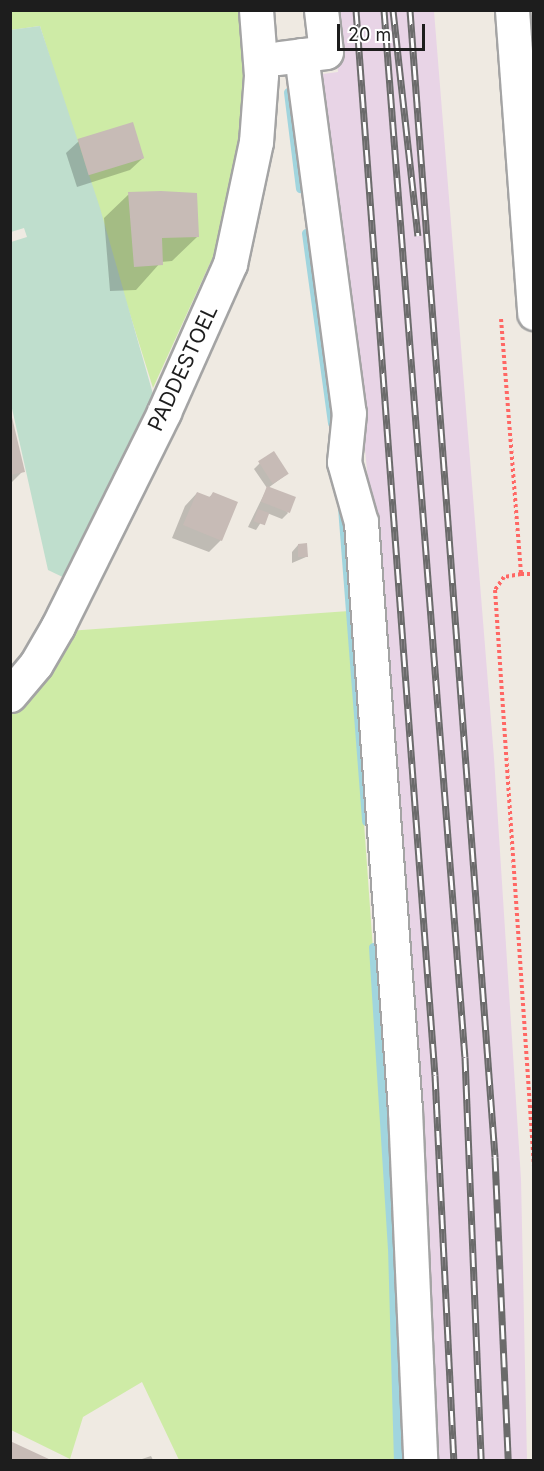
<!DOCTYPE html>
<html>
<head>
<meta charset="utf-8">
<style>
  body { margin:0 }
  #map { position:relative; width:544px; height:1471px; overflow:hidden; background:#efeae2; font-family:Inter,sans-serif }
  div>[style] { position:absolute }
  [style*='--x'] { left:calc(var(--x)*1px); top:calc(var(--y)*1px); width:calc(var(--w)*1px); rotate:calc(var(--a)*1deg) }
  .industrial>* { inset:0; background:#e8d4e6 }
  .grass>* { inset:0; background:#ceeba6 }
  .wetland>* { inset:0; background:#bfdecd }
  .shadow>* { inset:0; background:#0003 }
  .stream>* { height:9px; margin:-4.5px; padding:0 4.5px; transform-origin:4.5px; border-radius:4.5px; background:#a1d5de }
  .building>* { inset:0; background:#c7bbb6; transform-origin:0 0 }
  .path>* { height:4px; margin-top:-2px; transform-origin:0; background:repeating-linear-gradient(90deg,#ff6764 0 3px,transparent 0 6px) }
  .roads { filter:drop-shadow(2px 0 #a4a4a4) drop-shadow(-2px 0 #a4a4a4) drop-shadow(0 2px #a4a4a4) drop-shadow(0 -2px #a4a4a4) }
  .minor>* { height:33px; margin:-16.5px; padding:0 16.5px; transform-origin:16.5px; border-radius:16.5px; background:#fff }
  .rail>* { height:7px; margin-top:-3.5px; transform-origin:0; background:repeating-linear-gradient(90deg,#fff 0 14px,#6b6b6b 0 28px); box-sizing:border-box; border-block:2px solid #6b6b6b }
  span { translate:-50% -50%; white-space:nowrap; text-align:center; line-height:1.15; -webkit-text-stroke:5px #fff; paint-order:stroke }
  .street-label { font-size:21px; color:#1d1d1d }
  .frame { position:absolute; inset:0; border:12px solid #1d1d1d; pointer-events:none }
  .scale { position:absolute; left:337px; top:24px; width:88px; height:27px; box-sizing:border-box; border:3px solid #1d1d1d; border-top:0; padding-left:8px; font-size:18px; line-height:21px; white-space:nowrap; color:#1d1d1d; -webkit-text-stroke:4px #fff; paint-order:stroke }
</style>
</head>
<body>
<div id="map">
  <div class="industrial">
    <div style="clip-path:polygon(334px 11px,434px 11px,494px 758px,521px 1179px,527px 1460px,432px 1460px,390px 720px,364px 438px,315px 75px,338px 72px)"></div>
  </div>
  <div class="grass">
    <div style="clip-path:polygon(10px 11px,248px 11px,246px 117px,222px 252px,210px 263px,153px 388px,40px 26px,11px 30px)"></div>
    <div style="clip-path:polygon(349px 611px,389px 1176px,398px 1460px,179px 1460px,142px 1382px,83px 1417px,70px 1459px,11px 1430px,11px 713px,68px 631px)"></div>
  </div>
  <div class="wetland">
    <div style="clip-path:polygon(40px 26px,100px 208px,153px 394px,76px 579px,71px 581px,48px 570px,11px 404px,11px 242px,27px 237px,24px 228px,11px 232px,10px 30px)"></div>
  </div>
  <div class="shadow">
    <div style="clip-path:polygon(79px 141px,143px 158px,130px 170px,77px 187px,66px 153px)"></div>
    <div style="clip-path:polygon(129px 194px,197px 237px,172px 261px,161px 262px,136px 290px,110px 291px,104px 218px)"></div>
    <div style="clip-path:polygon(10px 411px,23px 471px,10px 484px)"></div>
    <div style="clip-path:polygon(260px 463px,287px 474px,268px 488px,288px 513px,282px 519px,267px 513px,256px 530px,248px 527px,267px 488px,254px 469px)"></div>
    <div style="clip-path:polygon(197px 493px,208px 498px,213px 494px,221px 540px,209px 552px,172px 538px,185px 506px)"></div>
    <div style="clip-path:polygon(298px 545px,306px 557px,292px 563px,292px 552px)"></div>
    <div style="clip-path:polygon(10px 1443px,48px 1460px,10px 1460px)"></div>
    <div style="clip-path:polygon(151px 1456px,153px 1460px,139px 1460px)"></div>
  </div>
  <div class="stream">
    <div style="--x:288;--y:92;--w:97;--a:82.9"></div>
    <div style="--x:306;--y:233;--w:192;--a:82.2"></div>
    <div style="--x:342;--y:507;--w:315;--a:85.6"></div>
    <div style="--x:373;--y:947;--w:301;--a:86.4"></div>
    <div style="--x:392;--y:1247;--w:213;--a:88.4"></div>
  </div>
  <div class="building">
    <div style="left:133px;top:122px;width:38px;height:58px;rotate:73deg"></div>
    <div style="clip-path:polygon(161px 191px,197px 193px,199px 237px,162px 238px,163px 265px,134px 267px,128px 192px)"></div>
    <div style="clip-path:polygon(10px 409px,25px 472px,10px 475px)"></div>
    <div style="left:274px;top:451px;width:27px;height:19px;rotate:57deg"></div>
    <div style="left:267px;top:486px;width:31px;height:17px;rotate:21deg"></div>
    <div style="clip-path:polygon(197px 492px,210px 497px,213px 492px,238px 502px,222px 541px,183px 525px)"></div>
    <div style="left:258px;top:509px;width:12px;height:13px;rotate:20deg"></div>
    <div style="clip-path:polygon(307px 543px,308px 557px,298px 557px,298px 544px)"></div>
    <div style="clip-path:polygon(10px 1441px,51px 1460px,10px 1460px)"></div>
  </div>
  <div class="path">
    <div style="--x:501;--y:319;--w:256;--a:85.5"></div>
    <div style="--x:521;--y:574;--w:13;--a:0"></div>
    <div style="--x:521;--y:574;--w:17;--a:170"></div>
    <div style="--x:504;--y:577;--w:16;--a:125"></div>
    <div style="--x:495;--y:590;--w:577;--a:86.13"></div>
  </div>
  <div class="roads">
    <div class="minor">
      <div style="--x:512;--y:10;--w:304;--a:85.8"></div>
      <div style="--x:301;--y:55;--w:361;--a:82.4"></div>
      <div style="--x:349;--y:413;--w:49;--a:95.8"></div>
      <div style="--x:344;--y:462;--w:62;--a:74.2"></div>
      <div style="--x:361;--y:522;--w:590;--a:85.72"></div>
      <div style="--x:405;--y:1110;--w:350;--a:87.5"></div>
      <div style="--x:279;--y:58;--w:47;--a:-7.3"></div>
      <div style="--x:326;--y:52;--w:42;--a:-96.8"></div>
      <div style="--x:10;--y:695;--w:40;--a:-50"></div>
      <div style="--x:36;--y:664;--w:44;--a:-59.9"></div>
      <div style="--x:58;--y:626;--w:239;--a:-63.6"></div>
      <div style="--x:164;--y:412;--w:162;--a:-66"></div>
      <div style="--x:230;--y:264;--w:125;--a:-78"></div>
      <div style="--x:256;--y:142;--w:67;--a:-85.7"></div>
      <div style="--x:261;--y:75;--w:65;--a:-94.4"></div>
    </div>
  </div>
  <div class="rail">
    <div style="--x:356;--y:10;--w:1068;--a:85.76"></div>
    <div style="--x:435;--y:1075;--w:385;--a:87.2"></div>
    <div style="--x:384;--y:10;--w:1050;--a:85.58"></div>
    <div style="--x:465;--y:1057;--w:403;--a:87.7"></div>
    <div style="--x:393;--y:10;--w:227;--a:83.7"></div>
    <div style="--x:410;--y:10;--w:1150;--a:85.76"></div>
    <div style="--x:495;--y:1157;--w:303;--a:87.5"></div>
  </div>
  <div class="street-label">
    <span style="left:183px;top:368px;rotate:-65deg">PADDESTOEL</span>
  </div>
  <div class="frame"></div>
  <div class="scale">20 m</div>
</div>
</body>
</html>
